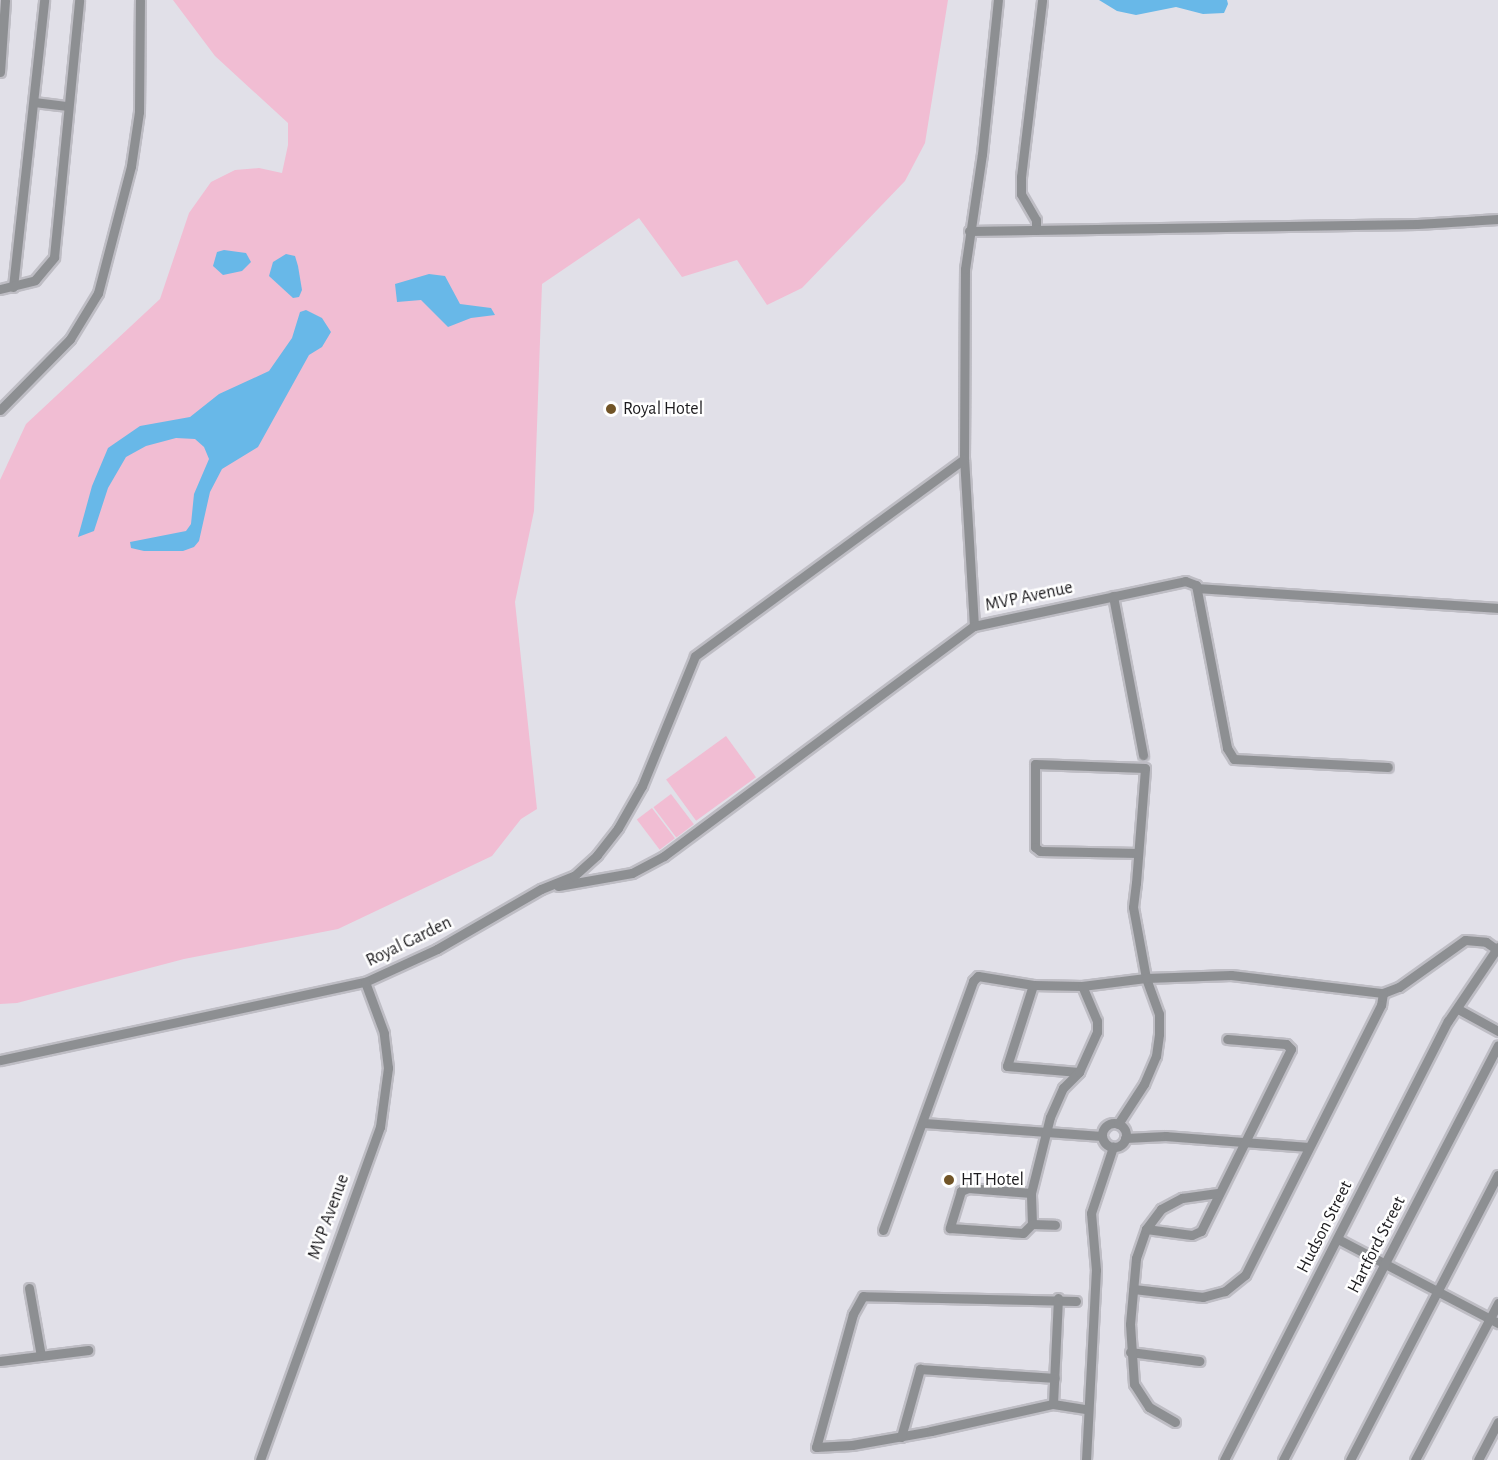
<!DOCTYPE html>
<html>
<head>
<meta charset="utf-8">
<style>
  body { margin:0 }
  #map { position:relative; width:1498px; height:1460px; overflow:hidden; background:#e1e0e8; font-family:"Alegreya Sans",sans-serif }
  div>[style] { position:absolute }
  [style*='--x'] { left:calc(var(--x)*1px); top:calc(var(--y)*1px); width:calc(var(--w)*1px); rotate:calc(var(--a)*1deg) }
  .green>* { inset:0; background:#f1bdd3; transform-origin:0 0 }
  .water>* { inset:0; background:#68b8e8 }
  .roads { filter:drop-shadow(2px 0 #bebdc4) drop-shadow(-2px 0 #bebdc4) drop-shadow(0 2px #bebdc4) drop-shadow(0 -2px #bebdc4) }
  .street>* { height:9px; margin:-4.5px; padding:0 4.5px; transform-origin:4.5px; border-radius:4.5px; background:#8d8f92 }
  .street>.ring { margin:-4.5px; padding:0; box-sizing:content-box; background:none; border:9px solid #8d8f92; border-radius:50% }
  .dots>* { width:16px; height:16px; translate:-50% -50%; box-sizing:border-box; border:3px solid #fff; border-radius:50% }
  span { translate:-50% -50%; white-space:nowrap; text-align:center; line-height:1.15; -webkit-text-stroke:5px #fff; paint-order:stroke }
  .poi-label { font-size:18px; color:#1c1b1e }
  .left { translate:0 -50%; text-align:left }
  .street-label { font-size:18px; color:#1c1b1e }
</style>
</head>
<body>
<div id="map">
  <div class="green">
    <div style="clip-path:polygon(173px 0,948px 0,925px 143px,905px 181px,802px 288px,767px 305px,737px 260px,682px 277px,639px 218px,542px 284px,534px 511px,515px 602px,537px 809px,521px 819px,492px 856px,338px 929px,184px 959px,17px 1003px,0 1004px,0 480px,26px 424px,160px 299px,189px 213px,211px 182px,235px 170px,259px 168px,282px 173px,288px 145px,288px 123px,215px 56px)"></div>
    <div style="left:726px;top:736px;width:51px;height:74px;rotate:54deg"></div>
    <div style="left:671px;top:794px;width:38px;height:22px;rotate:53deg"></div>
    <div style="left:652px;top:808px;width:38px;height:19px;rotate:53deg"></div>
  </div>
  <div class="water">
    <div style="clip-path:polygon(1099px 0,1227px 0,1228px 4px,1224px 13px,1203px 14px,1176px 7px,1136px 15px,1117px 11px)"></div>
    <div style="clip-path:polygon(224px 250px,246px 253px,251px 262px,242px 271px,223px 275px,213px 266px,217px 252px)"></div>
    <div style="clip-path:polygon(286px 254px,295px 256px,298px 266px,302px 290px,299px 297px,293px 298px,269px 276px,273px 262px)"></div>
    <div style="clip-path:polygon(429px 274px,445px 276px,460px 304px,491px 308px,495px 315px,471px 318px,448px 327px,421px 300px,397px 302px,395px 284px)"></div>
    <div style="clip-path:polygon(306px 310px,322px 318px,331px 332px,322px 347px,309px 355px,258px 447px,222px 469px,210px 492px,199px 541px,194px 547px,183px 551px,144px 551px,131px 548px,130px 542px,186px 531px,191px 524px,194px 494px,209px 459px,204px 447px,195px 439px,176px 438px,146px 446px,126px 457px,108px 488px,94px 531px,78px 537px,92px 486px,108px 448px,140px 426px,190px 417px,219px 394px,269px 371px,292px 338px,300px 312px)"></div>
  </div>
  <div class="roads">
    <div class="street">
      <div style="--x:0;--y:72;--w:72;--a:-86"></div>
      <div style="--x:34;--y:102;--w:34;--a:7"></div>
      <div style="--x:1036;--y:230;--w:10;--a:-90"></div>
      <div style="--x:1036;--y:220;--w:30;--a:-120"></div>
      <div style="--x:1021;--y:194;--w:17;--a:-90"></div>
      <div style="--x:1021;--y:177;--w:178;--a:-83.2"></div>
      <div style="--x:969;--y:231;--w:448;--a:-0.9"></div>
      <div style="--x:1417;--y:224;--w:81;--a:-3.5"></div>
      <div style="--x:13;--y:287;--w:289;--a:-83.8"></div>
      <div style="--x:0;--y:289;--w:36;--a:-14"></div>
      <div style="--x:35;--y:280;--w:30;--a:-50"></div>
      <div style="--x:54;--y:257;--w:258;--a:-84.4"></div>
      <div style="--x:0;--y:410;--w:100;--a:-45.4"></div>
      <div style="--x:70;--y:339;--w:54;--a:-58.7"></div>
      <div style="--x:98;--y:293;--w:131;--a:-75.4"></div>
      <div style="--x:131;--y:166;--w:55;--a:-81.6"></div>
      <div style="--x:139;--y:112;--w:112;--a:-89.5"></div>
      <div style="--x:1197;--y:588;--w:302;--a:3.8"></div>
      <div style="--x:1113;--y:596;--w:162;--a:79.3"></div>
      <div style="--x:974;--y:626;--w:167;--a:-93.4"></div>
      <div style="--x:964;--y:459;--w:190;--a:-89.7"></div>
      <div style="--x:965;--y:269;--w:116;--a:-81.6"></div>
      <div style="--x:982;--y:154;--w:155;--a:-84.1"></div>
      <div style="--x:558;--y:886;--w:75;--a:-10"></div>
      <div style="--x:632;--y:873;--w:36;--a:-28"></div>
      <div style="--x:664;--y:856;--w:386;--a:-36.6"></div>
      <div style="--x:974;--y:626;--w:216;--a:-12"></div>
      <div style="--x:1185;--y:581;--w:12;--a:20"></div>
      <div style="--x:1196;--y:585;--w:166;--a:79.2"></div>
      <div style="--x:1227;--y:748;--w:13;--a:58"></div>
      <div style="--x:1234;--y:759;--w:154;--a:3"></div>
      <div style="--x:1033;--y:985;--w:85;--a:107.8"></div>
      <div style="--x:1007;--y:1066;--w:72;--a:4.8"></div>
      <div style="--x:1383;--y:993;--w:17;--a:-21"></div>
      <div style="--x:1399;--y:987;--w:81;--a:-35.5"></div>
      <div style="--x:1465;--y:940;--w:21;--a:5"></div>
      <div style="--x:1486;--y:942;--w:12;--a:35"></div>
      <div style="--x:1458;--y:1009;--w:46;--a:28.8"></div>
      <div style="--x:0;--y:1060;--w:373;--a:-12.1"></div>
      <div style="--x:365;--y:982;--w:79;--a:-24.6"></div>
      <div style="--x:437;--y:949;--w:120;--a:-30"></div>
      <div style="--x:541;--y:889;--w:35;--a:-22"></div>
      <div style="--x:574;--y:876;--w:31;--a:-42"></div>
      <div style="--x:597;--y:855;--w:34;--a:-52"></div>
      <div style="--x:618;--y:828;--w:48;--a:-60.3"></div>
      <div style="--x:642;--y:786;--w:140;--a:-67.8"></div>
      <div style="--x:695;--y:656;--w:333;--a:-36.2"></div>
      <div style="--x:924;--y:1123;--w:178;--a:4.2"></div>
      <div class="ring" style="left:1102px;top:1123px;width:15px;height:15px"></div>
      <div style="--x:1118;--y:1124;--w:48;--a:-57"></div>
      <div style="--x:1144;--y:1084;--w:30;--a:-67"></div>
      <div style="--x:1156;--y:1056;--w:22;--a:-82"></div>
      <div style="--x:1159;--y:1034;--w:20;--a:-90"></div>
      <div style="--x:1159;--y:1014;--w:38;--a:-110"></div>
      <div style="--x:1146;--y:978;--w:72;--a:-100.4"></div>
      <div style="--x:1133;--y:907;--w:24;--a:-83"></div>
      <div style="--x:1136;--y:883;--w:115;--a:-85.5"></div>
      <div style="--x:1145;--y:768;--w:110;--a:-177.9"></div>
      <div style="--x:1035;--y:764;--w:83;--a:90"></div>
      <div style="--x:1035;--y:847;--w:6;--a:39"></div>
      <div style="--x:1040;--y:851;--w:98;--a:1.2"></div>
      <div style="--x:1125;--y:1138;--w:41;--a:-2.8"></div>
      <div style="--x:1166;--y:1136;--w:142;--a:4.4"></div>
      <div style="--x:1031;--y:1193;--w:63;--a:-175.5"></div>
      <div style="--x:968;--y:1188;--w:8;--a:157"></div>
      <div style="--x:961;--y:1191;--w:39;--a:107"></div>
      <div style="--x:950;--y:1228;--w:73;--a:3.9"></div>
      <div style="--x:1023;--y:1233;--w:13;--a:-45"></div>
      <div style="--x:1032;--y:1224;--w:31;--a:-92"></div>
      <div style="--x:1031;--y:1193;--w:78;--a:-76"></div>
      <div style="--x:1050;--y:1117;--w:32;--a:-66"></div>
      <div style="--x:1063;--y:1088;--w:23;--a:-45"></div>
      <div style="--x:1079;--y:1072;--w:44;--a:-65.8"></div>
      <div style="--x:1097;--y:1032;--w:11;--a:-90"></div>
      <div style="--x:1097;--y:1021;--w:38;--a:-113"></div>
      <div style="--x:1032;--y:1224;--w:23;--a:2"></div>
      <div style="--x:1146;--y:1229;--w:46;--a:7.4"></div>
      <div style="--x:1192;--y:1235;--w:10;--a:-24"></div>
      <div style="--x:1201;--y:1231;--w:203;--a:-63.7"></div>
      <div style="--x:1291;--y:1049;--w:7;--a:-135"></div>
      <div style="--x:1286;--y:1044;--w:59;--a:-175.2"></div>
      <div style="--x:883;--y:1230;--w:265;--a:-70.1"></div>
      <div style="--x:973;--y:981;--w:7;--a:-45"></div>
      <div style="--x:978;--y:976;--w:56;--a:9.3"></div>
      <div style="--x:1033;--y:985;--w:49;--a:1.2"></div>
      <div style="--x:1082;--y:986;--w:64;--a:-7.1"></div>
      <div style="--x:1146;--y:978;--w:85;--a:-2"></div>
      <div style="--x:1231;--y:975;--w:153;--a:6.8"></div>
      <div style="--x:1383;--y:993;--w:12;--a:99"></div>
      <div style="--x:1381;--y:1005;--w:302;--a:116.7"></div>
      <div style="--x:1245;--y:1275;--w:26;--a:141"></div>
      <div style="--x:1225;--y:1291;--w:23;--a:165"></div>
      <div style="--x:1203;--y:1297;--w:70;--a:-173.5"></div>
      <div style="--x:1338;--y:1239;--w:181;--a:27.7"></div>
      <div style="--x:29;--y:1288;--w:69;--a:80"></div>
      <div style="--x:1076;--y:1301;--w:213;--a:-178.7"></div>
      <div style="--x:863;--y:1296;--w:21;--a:119"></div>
      <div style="--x:853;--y:1314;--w:138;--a:105.5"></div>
      <div style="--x:816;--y:1447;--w:36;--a:-3"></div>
      <div style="--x:852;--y:1445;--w:80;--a:-10"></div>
      <div style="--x:931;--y:1431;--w:125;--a:-12.5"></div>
      <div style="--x:1053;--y:1404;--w:33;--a:9"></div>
      <div style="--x:1130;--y:1352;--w:70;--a:7.4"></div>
      <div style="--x:0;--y:1361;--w:89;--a:-7.1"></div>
      <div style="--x:1053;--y:1404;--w:106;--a:-87.3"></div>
      <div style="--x:1175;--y:1422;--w:30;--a:-150"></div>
      <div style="--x:1149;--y:1407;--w:27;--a:-123"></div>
      <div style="--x:1134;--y:1384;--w:60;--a:-93.8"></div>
      <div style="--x:1130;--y:1324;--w:66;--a:-84.8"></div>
      <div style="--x:1136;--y:1258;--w:31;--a:-71"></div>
      <div style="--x:1146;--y:1229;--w:25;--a:-53"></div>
      <div style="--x:1161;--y:1209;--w:24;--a:-28"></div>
      <div style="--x:1182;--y:1198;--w:36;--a:-8"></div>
      <div style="--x:901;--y:1437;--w:71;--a:-74.4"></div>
      <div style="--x:920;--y:1369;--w:135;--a:3.8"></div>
      <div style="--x:260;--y:1460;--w:354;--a:-70.2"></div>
      <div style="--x:380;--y:1127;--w:60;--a:-82.3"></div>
      <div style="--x:388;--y:1068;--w:35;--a:-97"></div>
      <div style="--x:384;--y:1033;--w:54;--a:-110.4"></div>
      <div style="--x:1086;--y:1460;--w:190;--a:-87"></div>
      <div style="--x:1096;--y:1270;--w:57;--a:-95"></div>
      <div style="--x:1091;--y:1213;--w:70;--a:-71.6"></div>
      <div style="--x:1224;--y:1460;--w:493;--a:-63"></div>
      <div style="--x:1448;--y:1021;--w:89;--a:-56"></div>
      <div style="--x:1283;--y:1460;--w:467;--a:-62.6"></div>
      <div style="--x:1350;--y:1460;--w:321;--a:-62.6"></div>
      <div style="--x:1415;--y:1460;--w:178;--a:-62.1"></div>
      <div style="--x:1478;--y:1460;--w:43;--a:-62.2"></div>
    </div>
  </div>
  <div class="dots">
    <div style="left:611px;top:409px;background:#715427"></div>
    <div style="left:949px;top:1180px;background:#715427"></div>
  </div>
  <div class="poi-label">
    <span class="left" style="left:623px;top:409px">Royal Hotel</span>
    <span class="left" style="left:961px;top:1180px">HT Hotel</span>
  </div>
  <div class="street-label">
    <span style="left:1029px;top:597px;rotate:-12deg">MVP Avenue</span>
    <span style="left:409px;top:942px;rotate:-26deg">Royal Garden</span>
    <span style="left:329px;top:1217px;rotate:-70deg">MVP Avenue</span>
    <span style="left:1325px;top:1227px;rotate:-63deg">Hudson Street</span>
    <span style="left:1377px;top:1245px;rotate:-63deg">Hartford Street</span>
  </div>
</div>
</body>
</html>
